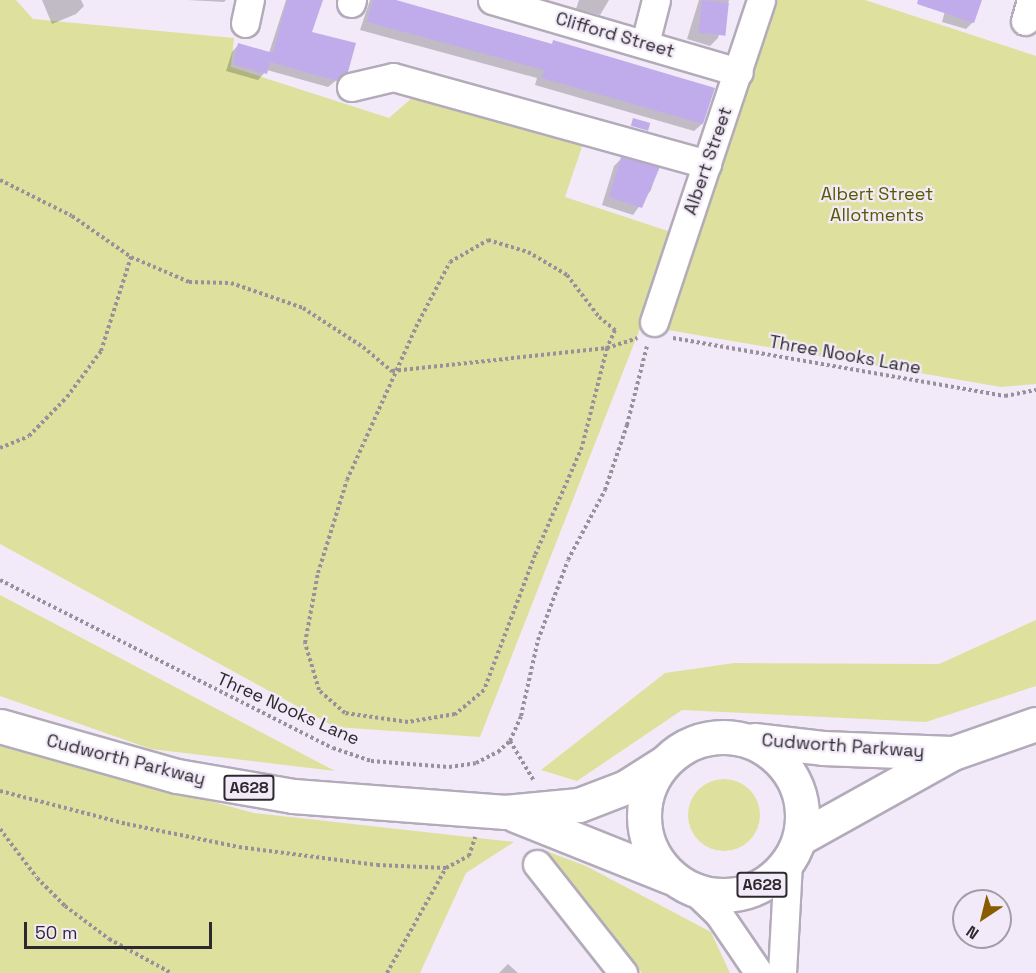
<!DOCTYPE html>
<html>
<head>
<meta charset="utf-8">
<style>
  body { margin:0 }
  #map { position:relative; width:1036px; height:973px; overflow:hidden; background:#f2eaf8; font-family:"Space Grotesk",sans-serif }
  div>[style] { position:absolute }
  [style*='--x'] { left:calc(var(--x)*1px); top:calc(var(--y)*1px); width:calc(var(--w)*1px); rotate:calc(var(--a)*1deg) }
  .green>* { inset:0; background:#dde19d }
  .round { border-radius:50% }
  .shadow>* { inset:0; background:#0003 }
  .building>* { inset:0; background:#c1aceb; transform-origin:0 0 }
  .path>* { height:4px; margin-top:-2px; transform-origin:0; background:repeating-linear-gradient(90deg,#96919b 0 3px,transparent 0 6px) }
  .roads { filter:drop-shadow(2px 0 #b3abb9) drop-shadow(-2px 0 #b3abb9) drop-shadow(0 2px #b3abb9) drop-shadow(0 -2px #b3abb9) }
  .minor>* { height:27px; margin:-13.5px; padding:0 13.5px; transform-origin:13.5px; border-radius:13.5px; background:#fff }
  .highway>* { height:33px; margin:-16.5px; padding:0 16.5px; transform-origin:16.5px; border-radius:16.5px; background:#fff }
  .highway>.ring { margin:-16.5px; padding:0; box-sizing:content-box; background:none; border:33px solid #fff; border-radius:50% }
  span { translate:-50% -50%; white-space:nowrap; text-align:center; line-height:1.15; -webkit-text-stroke:4.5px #f2eaf8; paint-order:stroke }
  .shield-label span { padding:2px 4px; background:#f2eaf8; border:2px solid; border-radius:4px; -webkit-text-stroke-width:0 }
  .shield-label { font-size:16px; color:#2d2a2f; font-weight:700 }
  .street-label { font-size:18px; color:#2d2a2f }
  .park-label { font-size:18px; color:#575800 }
  .north { position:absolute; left:952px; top:889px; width:60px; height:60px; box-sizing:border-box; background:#f2eaf8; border:2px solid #a39da8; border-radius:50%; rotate:215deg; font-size:16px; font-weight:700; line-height:24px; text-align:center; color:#2d2a2f }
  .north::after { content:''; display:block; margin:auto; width:21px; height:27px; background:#895c00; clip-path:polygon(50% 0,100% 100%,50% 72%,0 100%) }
  .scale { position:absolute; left:24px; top:922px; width:188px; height:27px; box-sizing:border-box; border:3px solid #2d2a2f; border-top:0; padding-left:8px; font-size:18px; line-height:21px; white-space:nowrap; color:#2d2a2f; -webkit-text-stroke:4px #f2eaf8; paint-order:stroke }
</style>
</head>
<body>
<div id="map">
  <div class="green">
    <div style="clip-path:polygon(0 0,16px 0,33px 19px,234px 38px,231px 67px,389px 118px,421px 90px,585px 138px,565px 197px,677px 234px,480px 737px,335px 727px,0 544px)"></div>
    <div style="clip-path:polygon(778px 0,865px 0,1036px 56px,1036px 384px,1001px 387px,668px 330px)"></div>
    <div style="clip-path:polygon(0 595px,335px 771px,151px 749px,0 696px)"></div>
    <div style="clip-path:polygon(1036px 620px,1036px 686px,926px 722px,682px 710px,577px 781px,541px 770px,665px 673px,734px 663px,939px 664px)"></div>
    <div style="clip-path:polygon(0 744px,254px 813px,514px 842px,466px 873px,420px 973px,0 973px)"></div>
    <div class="round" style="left:688px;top:779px;width:72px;height:72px"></div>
    <div style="clip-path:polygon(546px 851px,586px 866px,711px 932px,730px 973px,642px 973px)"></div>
  </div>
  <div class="shadow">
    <div style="clip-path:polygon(42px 0,81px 0,84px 6px,76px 14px,52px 24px)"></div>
    <div style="clip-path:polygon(188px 0,226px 0,224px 2px)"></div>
    <div style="clip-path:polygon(286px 0,321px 0,311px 34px,339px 78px,328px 87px,267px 70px,258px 80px,226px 71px,232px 52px,239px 44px,269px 53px)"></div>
    <div style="clip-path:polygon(370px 0,393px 0,713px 89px,702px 124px,694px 131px,535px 85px,537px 78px,360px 30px)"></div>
    <div style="clip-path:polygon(579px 0,609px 0,600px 15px,576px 9px)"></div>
    <div style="clip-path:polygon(699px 0,729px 0,718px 38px,710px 46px,687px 39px)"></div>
    <div style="clip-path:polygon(948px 0,980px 0,973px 22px,966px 29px,942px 22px)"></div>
    <div style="clip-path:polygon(622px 158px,658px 168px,651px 190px,633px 215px,602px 205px,614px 166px)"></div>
    <div style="clip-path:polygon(508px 964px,518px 973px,499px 973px)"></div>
  </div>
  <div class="building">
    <div style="clip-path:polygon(287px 0,323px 0,312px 32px,356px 43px,348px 72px,337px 81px,270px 62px,267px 74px,233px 64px,238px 43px,273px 53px)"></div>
    <div style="clip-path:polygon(373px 0,396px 0,552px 44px,553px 40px,715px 88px,703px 124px,542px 78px,544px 70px,367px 22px)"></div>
    <div style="left:702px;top:0;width:27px;height:33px;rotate:6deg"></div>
    <div style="clip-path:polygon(918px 0,982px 0,974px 23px,917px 4px)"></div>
    <div style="left:633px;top:118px;width:18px;height:8px;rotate:16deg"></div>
    <div style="clip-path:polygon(621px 157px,660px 167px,642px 208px,609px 197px)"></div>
  </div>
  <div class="path">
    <div style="--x:0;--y:180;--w:80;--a:26.6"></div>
    <div style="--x:72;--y:216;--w:72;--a:34.8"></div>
    <div style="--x:131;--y:257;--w:63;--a:23.3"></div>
    <div style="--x:189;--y:282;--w:42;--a:1.4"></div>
    <div style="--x:231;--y:283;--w:76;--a:19.1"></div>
    <div style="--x:303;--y:308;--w:72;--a:33"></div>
    <div style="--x:363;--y:347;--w:38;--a:40"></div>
    <div style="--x:392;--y:371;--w:216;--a:-6.1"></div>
    <div style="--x:607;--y:348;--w:32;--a:-18"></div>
    <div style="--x:488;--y:240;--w:42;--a:16.7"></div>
    <div style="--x:528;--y:252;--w:45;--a:30.5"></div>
    <div style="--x:567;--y:275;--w:53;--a:52.7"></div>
    <div style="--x:599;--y:317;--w:21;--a:39"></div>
    <div style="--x:615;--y:330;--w:20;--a:114"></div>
    <div style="--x:607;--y:348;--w:102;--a:104.2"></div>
    <div style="--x:582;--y:447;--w:118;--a:113.5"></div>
    <div style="--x:535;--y:555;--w:144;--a:110.7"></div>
    <div style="--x:484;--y:690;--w:38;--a:140"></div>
    <div style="--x:455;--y:714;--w:48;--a:170.3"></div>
    <div style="--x:408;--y:722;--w:64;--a:-171.9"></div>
    <div style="--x:345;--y:713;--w:35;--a:-139"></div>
    <div style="--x:319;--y:690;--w:49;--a:-106.6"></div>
    <div style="--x:305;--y:643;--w:71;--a:-79.5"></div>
    <div style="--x:318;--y:573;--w:97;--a:-72.7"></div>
    <div style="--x:347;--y:480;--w:168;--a:-65.7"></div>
    <div style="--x:416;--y:327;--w:73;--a:-62.4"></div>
    <div style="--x:450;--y:262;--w:44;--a:-30.1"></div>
    <div style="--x:673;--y:338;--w:337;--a:9.9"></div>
    <div style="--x:1005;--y:396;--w:32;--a:-11"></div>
    <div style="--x:0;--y:448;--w:31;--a:-22"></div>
    <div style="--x:29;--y:436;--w:54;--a:-45.7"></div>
    <div style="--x:67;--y:397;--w:57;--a:-53.5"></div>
    <div style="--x:101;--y:351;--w:99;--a:-72.3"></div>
    <div style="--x:0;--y:580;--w:373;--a:26.8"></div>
    <div style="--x:333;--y:748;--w:40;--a:18.9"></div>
    <div style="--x:371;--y:761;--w:78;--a:4.4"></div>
    <div style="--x:449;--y:767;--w:27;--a:-8"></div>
    <div style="--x:476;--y:763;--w:25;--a:-27"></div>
    <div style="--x:498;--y:752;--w:16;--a:-43"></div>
    <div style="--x:510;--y:741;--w:27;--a:-66"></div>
    <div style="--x:521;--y:716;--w:78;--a:-77.4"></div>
    <div style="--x:538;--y:640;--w:85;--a:-69.4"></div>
    <div style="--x:568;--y:560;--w:79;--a:-62.1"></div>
    <div style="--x:605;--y:490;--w:69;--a:-71.3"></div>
    <div style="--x:627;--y:425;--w:81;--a:-75.8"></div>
    <div style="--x:510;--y:741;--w:47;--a:59"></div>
    <div style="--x:0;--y:791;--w:131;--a:14.6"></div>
    <div style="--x:127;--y:824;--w:114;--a:11.6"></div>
    <div style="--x:239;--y:847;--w:139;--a:7.4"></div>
    <div style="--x:377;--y:865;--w:69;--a:2.5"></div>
    <div style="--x:446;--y:868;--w:26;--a:-28"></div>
    <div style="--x:469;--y:856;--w:20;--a:-72"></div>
    <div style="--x:0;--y:829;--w:61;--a:52.9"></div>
    <div style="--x:37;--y:878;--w:40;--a:45"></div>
    <div style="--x:65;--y:906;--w:55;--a:36.9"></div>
    <div style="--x:109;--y:939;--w:71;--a:28.7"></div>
    <div style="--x:387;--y:973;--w:120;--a:-60.7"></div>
  </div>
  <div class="roads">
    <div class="minor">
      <div style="--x:492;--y:0;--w:257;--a:16.3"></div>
      <div style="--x:351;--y:3;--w:3;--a:-72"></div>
      <div style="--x:1025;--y:21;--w:22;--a:-74"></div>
      <div style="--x:245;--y:23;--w:24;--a:-78"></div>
      <div style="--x:645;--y:43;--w:44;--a:-75.7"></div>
      <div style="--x:351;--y:87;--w:43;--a:-13.4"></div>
      <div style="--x:393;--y:77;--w:326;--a:15.5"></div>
      <div style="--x:654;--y:322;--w:339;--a:-71.6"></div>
      <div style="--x:537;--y:864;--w:139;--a:51.7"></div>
      <div style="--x:696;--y:892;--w:30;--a:44"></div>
      <div style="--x:718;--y:913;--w:73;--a:55.7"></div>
      <div style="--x:782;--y:973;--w:111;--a:-86.9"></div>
    </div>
    <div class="highway">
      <div style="--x:0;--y:726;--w:184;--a:15.8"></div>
      <div style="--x:177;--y:776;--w:118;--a:9.8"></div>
      <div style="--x:293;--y:796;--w:213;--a:4.3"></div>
      <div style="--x:505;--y:812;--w:74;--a:-5.4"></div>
      <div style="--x:579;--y:805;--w:50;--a:-21"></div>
      <div style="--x:626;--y:787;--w:43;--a:-32.6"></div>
      <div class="ring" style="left:644px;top:737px;width:125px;height:125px"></div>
      <div style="--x:754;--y:740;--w:69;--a:6.6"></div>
      <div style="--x:823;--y:748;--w:128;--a:2.2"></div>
      <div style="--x:515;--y:815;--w:167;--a:21.8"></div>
      <div style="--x:800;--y:838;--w:175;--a:-29.1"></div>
      <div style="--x:953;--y:753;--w:88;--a:-19.3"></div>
    </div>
  </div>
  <div class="shield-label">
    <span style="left:249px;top:788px">A628</span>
    <span style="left:762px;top:885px">A628</span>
  </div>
  <div class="street-label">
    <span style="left:615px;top:35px;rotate:16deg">Clifford Street</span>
    <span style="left:708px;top:161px;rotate:-71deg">Albert Street</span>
    <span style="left:845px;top:355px;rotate:10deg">Three Nooks Lane</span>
    <span style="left:288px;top:709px;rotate:24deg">Three Nooks Lane</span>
    <span style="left:843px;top:746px;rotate:4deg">Cudworth Parkway</span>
    <span style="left:126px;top:760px;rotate:14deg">Cudworth Parkway</span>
  </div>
  <div class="park-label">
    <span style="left:877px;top:205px">Albert Street<br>Allotments</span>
  </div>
  <div class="north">N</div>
  <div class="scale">50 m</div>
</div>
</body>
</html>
